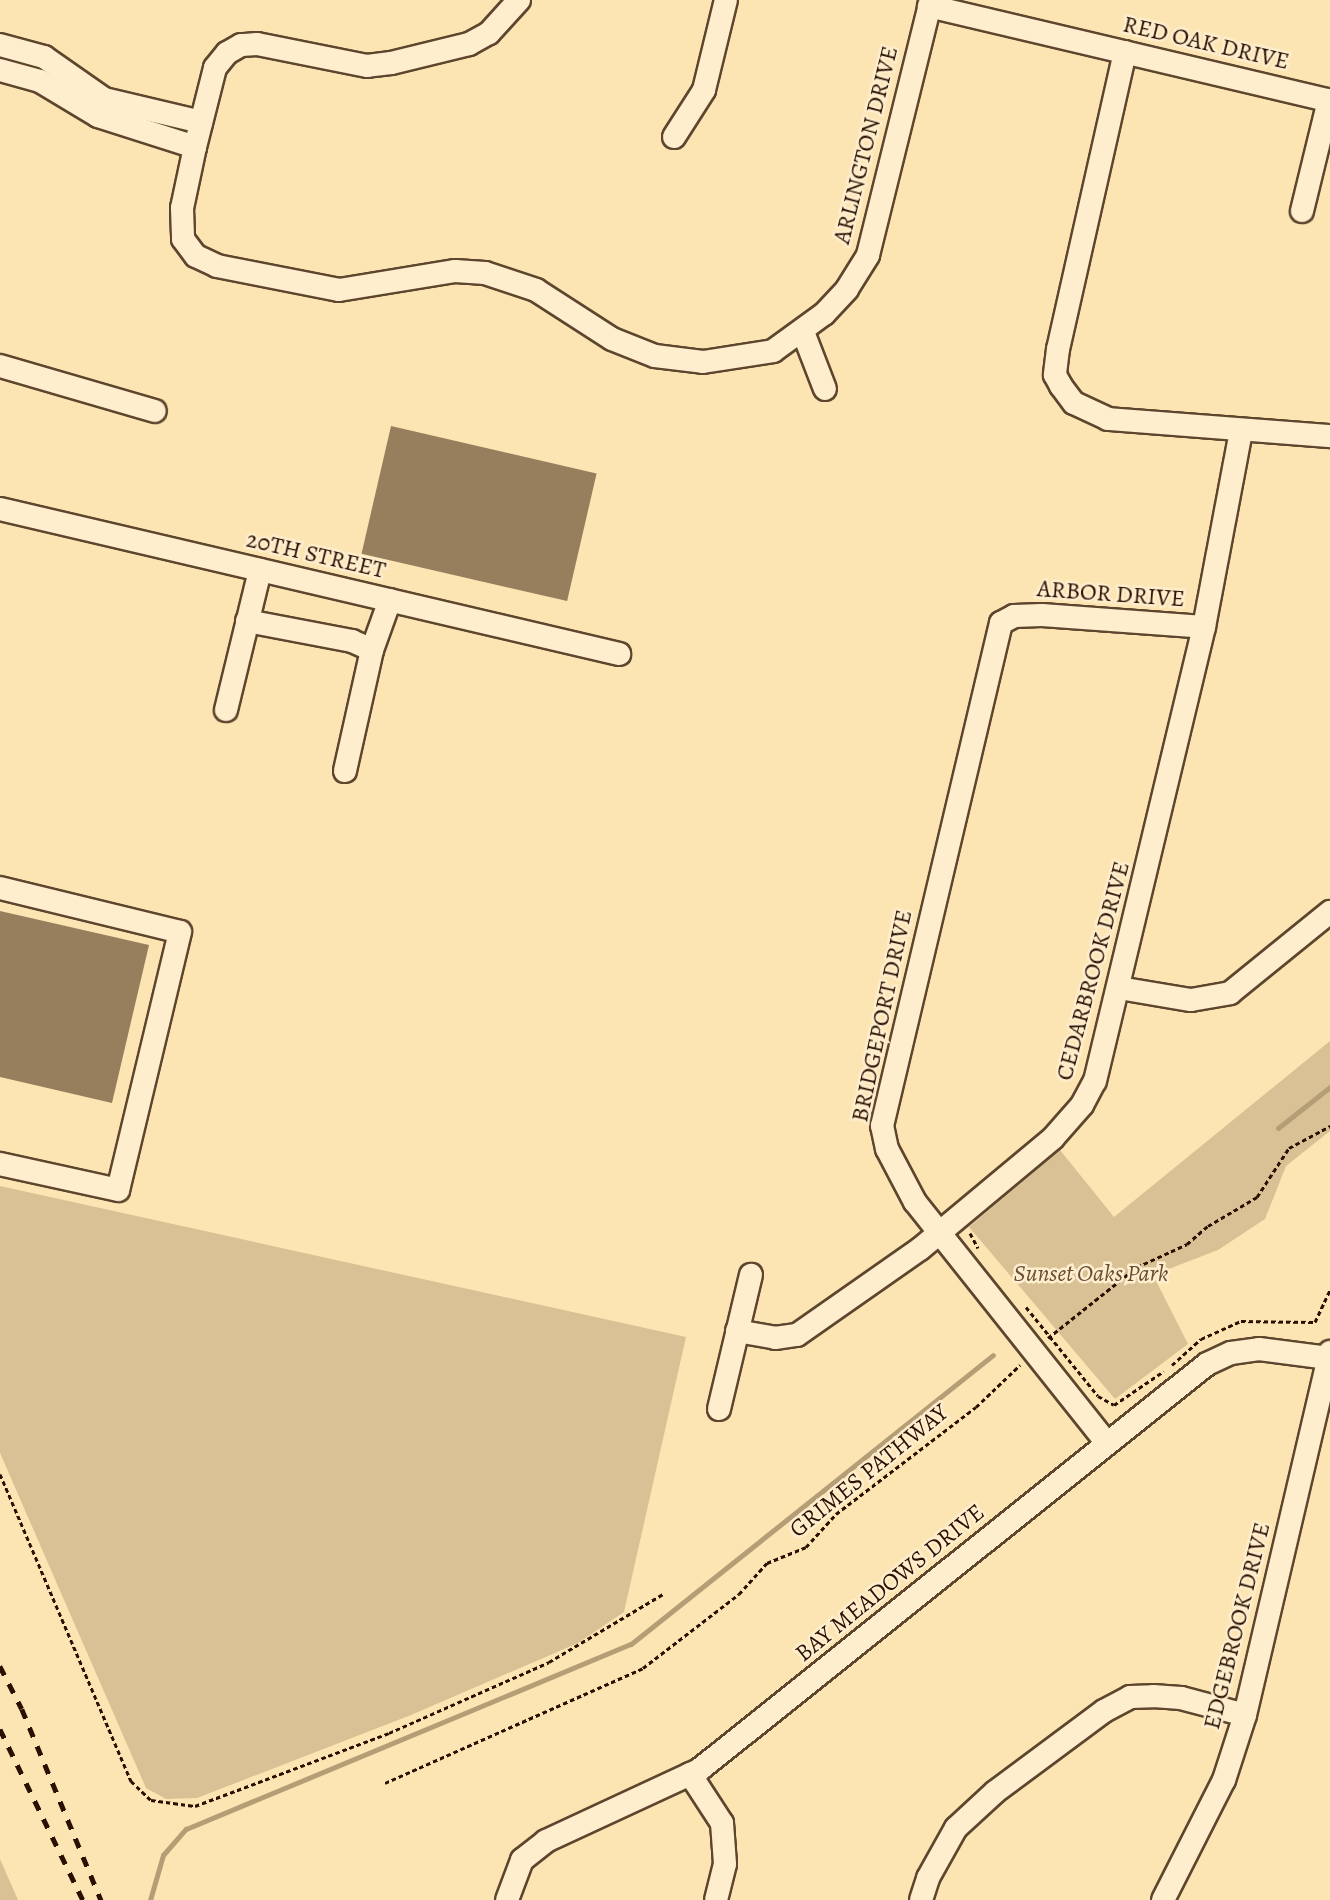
<!DOCTYPE html>
<html>
<head>
<meta charset="utf-8">
<style>
  body { margin:0 }
  #map { position:relative; width:1330px; height:1900px; overflow:hidden; background:#fde5b3; font-family:Alegreya,serif }
  div>[style] { position:absolute }
  [style*='--x'] { left:calc(var(--x)*1px); top:calc(var(--y)*1px); width:calc(var(--w)*1px); rotate:calc(var(--a)*1deg) }
  .green>* { inset:0; background:#d9c195 }
  .stream>* { height:5px; margin:-2.5px; padding:0 2.5px; transform-origin:2.5px; border-radius:2.5px; background:#b59d76 }
  .building>* { inset:0; background:#977f5e; transform-origin:0 0 }
  .path>* { height:3px; margin-top:-1.5px; transform-origin:0; background:repeating-linear-gradient(90deg,#291001 0 4.5px,transparent 0 7.5px) }
  .roads { filter:drop-shadow(2px 0 #5e452e) drop-shadow(-2px 0 #5e452e) drop-shadow(0 2px #5e452e) drop-shadow(0 -2px #5e452e) }
  .minor>* { height:22px; margin:-11px; padding:0 11px; transform-origin:11px; border-radius:11px; background:#feeece }
  .rail>* { height:4.5px; margin-top:-2.25px; transform-origin:0; background:repeating-linear-gradient(90deg,#291001 0 10px,transparent 0 20px) }
  span { translate:-50% -50%; white-space:nowrap; text-align:center; line-height:1.15; -webkit-text-stroke:5px #feeece; paint-order:stroke }
  .street-label { font-size:24px; color:#291001 }
  .park-label { font-size:24px; color:#674e35; font-style:italic }
</style>
</head>
<body>
<div id="map">
  <div class="green">
    <div style="clip-path:polygon(1330px 1041px,1330px 1131px,1286px 1166px,1265px 1219px,1218px 1250px,1153px 1275px,1188px 1344px,1115px 1399px,969px 1227px,1060px 1150px,1114px 1217px)"></div>
    <div style="clip-path:polygon(0 1186px,686px 1337px,624px 1612px,578px 1643px,411px 1715px,197px 1798px,166px 1799px,146px 1788px,0 1453px)"></div>
    <div style="clip-path:polygon(0 1859px,18px 1900px,0 1900px)"></div>
  </div>
  <div class="stream">
    <div style="--x:1278;--y:1128;--w:66;--a:-38.3"></div>
    <div style="--x:150;--y:1900;--w:47;--a:-73.9"></div>
    <div style="--x:163;--y:1855;--w:35;--a:-49"></div>
    <div style="--x:186;--y:1829;--w:482;--a:-22.6"></div>
    <div style="--x:631;--y:1644;--w:463;--a:-38.6"></div>
  </div>
  <div class="building">
    <div style="left:391px;top:426px;width:211px;height:131px;rotate:13deg"></div>
    <div style="clip-path:polygon(0 911px,149px 945px,112px 1103px,0 1077px)"></div>
  </div>
  <div class="path">
    <div style="--x:970;--y:1233;--w:17;--a:62"></div>
    <div style="--x:1026;--y:1307;--w:114;--a:51"></div>
    <div style="--x:1098;--y:1396;--w:18;--a:29"></div>
    <div style="--x:1114;--y:1405;--w:60;--a:-34.2"></div>
    <div style="--x:1048;--y:1338;--w:114;--a:-38.6"></div>
    <div style="--x:1137;--y:1267;--w:55;--a:-24.7"></div>
    <div style="--x:1187;--y:1244;--w:28;--a:-41"></div>
    <div style="--x:1208;--y:1226;--w:57;--a:-30.6"></div>
    <div style="--x:1257;--y:1197;--w:59;--a:-56.9"></div>
    <div style="--x:1289;--y:1148;--w:47;--a:-28.2"></div>
    <div style="--x:1172;--y:1365;--w:39;--a:-42"></div>
    <div style="--x:1201;--y:1339;--w:44;--a:-24.2"></div>
    <div style="--x:1241;--y:1321;--w:74;--a:0.8"></div>
    <div style="--x:1315;--y:1322;--w:35;--a:-65"></div>
    <div style="--x:0;--y:1474;--w:334;--a:66.9"></div>
    <div style="--x:131;--y:1781;--w:28;--a:44"></div>
    <div style="--x:151;--y:1800;--w:44;--a:7.8"></div>
    <div style="--x:195;--y:1806;--w:207;--a:-20.6"></div>
    <div style="--x:389;--y:1733;--w:175;--a:-23.9"></div>
    <div style="--x:549;--y:1662;--w:133;--a:-30.8"></div>
    <div style="--x:385;--y:1783;--w:282;--a:-24"></div>
    <div style="--x:643;--y:1668;--w:121;--a:-37.6"></div>
    <div style="--x:739;--y:1594;--w:42;--a:-47.9"></div>
    <div style="--x:767;--y:1563;--w:42;--a:-22.3"></div>
    <div style="--x:806;--y:1547;--w:45;--a:-47.7"></div>
    <div style="--x:836;--y:1514;--w:176;--a:-37.4"></div>
    <div style="--x:976;--y:1407;--w:61;--a:-43.7"></div>
  </div>
  <div class="roads">
    <div class="minor">
      <div style="--x:519;--y:0;--w:45;--a:132.3"></div>
      <div style="--x:489;--y:33;--w:23;--a:151"></div>
      <div style="--x:469;--y:44;--w:80;--a:166.3"></div>
      <div style="--x:391;--y:63;--w:24;--a:173"></div>
      <div style="--x:367;--y:66;--w:112;--a:-168.7"></div>
      <div style="--x:257;--y:44;--w:16;--a:176"></div>
      <div style="--x:241;--y:45;--w:16;--a:150"></div>
      <div style="--x:227;--y:53;--w:19;--a:129"></div>
      <div style="--x:215;--y:68;--w:81;--a:104.2"></div>
      <div style="--x:195;--y:147;--w:62;--a:102"></div>
      <div style="--x:182;--y:208;--w:31;--a:88"></div>
      <div style="--x:183;--y:239;--w:21;--a:53"></div>
      <div style="--x:196;--y:256;--w:23;--a:25"></div>
      <div style="--x:217;--y:266;--w:124;--a:11.1"></div>
      <div style="--x:339;--y:290;--w:118;--a:-9.3"></div>
      <div style="--x:455;--y:271;--w:30;--a:4"></div>
      <div style="--x:485;--y:273;--w:54;--a:18.4"></div>
      <div style="--x:536;--y:290;--w:90;--a:32.8"></div>
      <div style="--x:612;--y:339;--w:46;--a:21.6"></div>
      <div style="--x:655;--y:356;--w:48;--a:7.1"></div>
      <div style="--x:703;--y:362;--w:71;--a:-8.9"></div>
      <div style="--x:773;--y:351;--w:63;--a:-36"></div>
      <div style="--x:824;--y:314;--w:34;--a:-47"></div>
      <div style="--x:847;--y:289;--w:40;--a:-58"></div>
      <div style="--x:868;--y:255;--w:263;--a:-76.1"></div>
      <div style="--x:929;--y:6;--w:412;--a:13.3"></div>
      <div style="--x:0;--y:45;--w:46;--a:15.3"></div>
      <div style="--x:44;--y:57;--w:73;--a:35"></div>
      <div style="--x:104;--y:99;--w:100;--a:13.3"></div>
      <div style="--x:1125;--y:52;--w:304;--a:102.7"></div>
      <div style="--x:1058;--y:349;--w:26;--a:97"></div>
      <div style="--x:1055;--y:375;--w:13;--a:61"></div>
      <div style="--x:1061;--y:386;--w:21;--a:53"></div>
      <div style="--x:1074;--y:403;--w:38;--a:25"></div>
      <div style="--x:1108;--y:419;--w:223;--a:4.4"></div>
      <div style="--x:0;--y:70;--w:41;--a:15.4"></div>
      <div style="--x:40;--y:81;--w:68;--a:31.1"></div>
      <div style="--x:98;--y:116;--w:102;--a:17.7"></div>
      <div style="--x:674;--y:137;--w:56;--a:-57.4"></div>
      <div style="--x:704;--y:90;--w:93;--a:-76.3"></div>
      <div style="--x:1302;--y:211;--w:114;--a:-76.3"></div>
      <div style="--x:803;--y:332;--w:61;--a:68.9"></div>
      <div style="--x:0;--y:366;--w:161;--a:16.2"></div>
      <div style="--x:0;--y:509;--w:636;--a:13.18"></div>
      <div style="--x:247;--y:621;--w:107;--a:10.8"></div>
      <div style="--x:352;--y:641;--w:22;--a:24"></div>
      <div style="--x:372;--y:650;--w:124;--a:102.6"></div>
      <div style="--x:372;--y:650;--w:53;--a:-70.2"></div>
      <div style="--x:226;--y:710;--w:144;--a:-76.3"></div>
      <div style="--x:0;--y:888;--w:185;--a:13.7"></div>
      <div style="--x:180;--y:932;--w:265;--a:103.5"></div>
      <div style="--x:118;--y:1190;--w:121;--a:-167.6"></div>
      <div style="--x:1119;--y:988;--w:73;--a:9.5"></div>
      <div style="--x:1191;--y:1000;--w:40;--a:-10"></div>
      <div style="--x:1230;--y:993;--w:129;--a:-39"></div>
      <div style="--x:737;--y:1331;--w:39;--a:10"></div>
      <div style="--x:775;--y:1338;--w:22;--a:-8"></div>
      <div style="--x:797;--y:1335;--w:150;--a:-35"></div>
      <div style="--x:920;--y:1249;--w:173;--a:-39.8"></div>
      <div style="--x:1053;--y:1138;--w:44;--a:-48.7"></div>
      <div style="--x:1082;--y:1105;--w:27;--a:-62"></div>
      <div style="--x:1095;--y:1081;--w:467;--a:-76.5"></div>
      <div style="--x:1204;--y:627;--w:199;--a:-79.3"></div>
      <div style="--x:719;--y:1409;--w:138;--a:-76.6"></div>
      <div style="--x:1106;--y:1442;--w:307;--a:-128.5"></div>
      <div style="--x:915;--y:1202;--w:60;--a:-117.8"></div>
      <div style="--x:887;--y:1149;--w:24;--a:-102"></div>
      <div style="--x:882;--y:1126;--w:517;--a:-76.69"></div>
      <div style="--x:1001;--y:623;--w:15;--a:-28"></div>
      <div style="--x:1014;--y:616;--w:28;--a:-2"></div>
      <div style="--x:1042;--y:615;--w:162;--a:4.2"></div>
      <div style="--x:690;--y:1774;--w:59;--a:56.9"></div>
      <div style="--x:722;--y:1823;--w:41;--a:85.8"></div>
      <div style="--x:725;--y:1864;--w:37;--a:104"></div>
      <div style="--x:507;--y:1900;--w:43;--a:-69.4"></div>
      <div style="--x:522;--y:1860;--w:31;--a:-38"></div>
      <div style="--x:546;--y:1841;--w:169;--a:-24.9"></div>
      <div style="--x:699;--y:1770;--w:650;--a:-38.63"></div>
      <div style="--x:1207;--y:1364;--w:26;--a:-25"></div>
      <div style="--x:1231;--y:1353;--w:28;--a:-8"></div>
      <div style="--x:1259;--y:1349;--w:70;--a:7.4"></div>
      <div style="--x:921;--y:1900;--w:23;--a:-72"></div>
      <div style="--x:928;--y:1878;--w:57;--a:-60.8"></div>
      <div style="--x:956;--y:1828;--w:53;--a:-42.7"></div>
      <div style="--x:995;--y:1792;--w:136;--a:-36.6"></div>
      <div style="--x:1104;--y:1711;--w:30;--a:-28"></div>
      <div style="--x:1130;--y:1697;--w:23;--a:-2"></div>
      <div style="--x:1153;--y:1696;--w:28;--a:4"></div>
      <div style="--x:1181;--y:1698;--w:66;--a:14.9"></div>
      <div style="--x:1163;--y:1900;--w:135;--a:-63.1"></div>
      <div style="--x:1224;--y:1780;--w:68;--a:-72.1"></div>
      <div style="--x:1245;--y:1715;--w:373;--a:-76.8"></div>
    </div>
  </div>
  <div class="rail">
    <div style="--x:0;--y:1666;--w:48;--a:62.9"></div>
    <div style="--x:22;--y:1709;--w:207;--a:67.5"></div>
    <div style="--x:0;--y:1729;--w:190;--a:64.1"></div>
  </div>
  <div class="street-label">
    <span style="left:1206px;top:43px;rotate:13deg">RED OAK DRIVE</span>
    <span style="left:866px;top:145px;rotate:-76deg">ARLINGTON DRIVE</span>
    <span style="left:316px;top:555px;rotate:13deg">20TH STREET</span>
    <span style="left:1111px;top:594px;rotate:4deg">ARBOR DRIVE</span>
    <span style="left:1093px;top:971px;rotate:-75deg">CEDARBROOK DRIVE</span>
    <span style="left:882px;top:1016px;rotate:-78deg">BRIDGEPORT DRIVE</span>
    <span style="left:869px;top:1471px;rotate:-39deg">GRIMES PATHWAY</span>
    <span style="left:890px;top:1583px;rotate:-39deg">BAY MEADOWS DRIVE</span>
    <span style="left:1237px;top:1626px;rotate:-76deg">EDGEBROOK DRIVE</span>
  </div>
  <div class="park-label">
    <span style="left:1091px;top:1274px">Sunset Oaks Park</span>
  </div>
</div>
</body>
</html>
